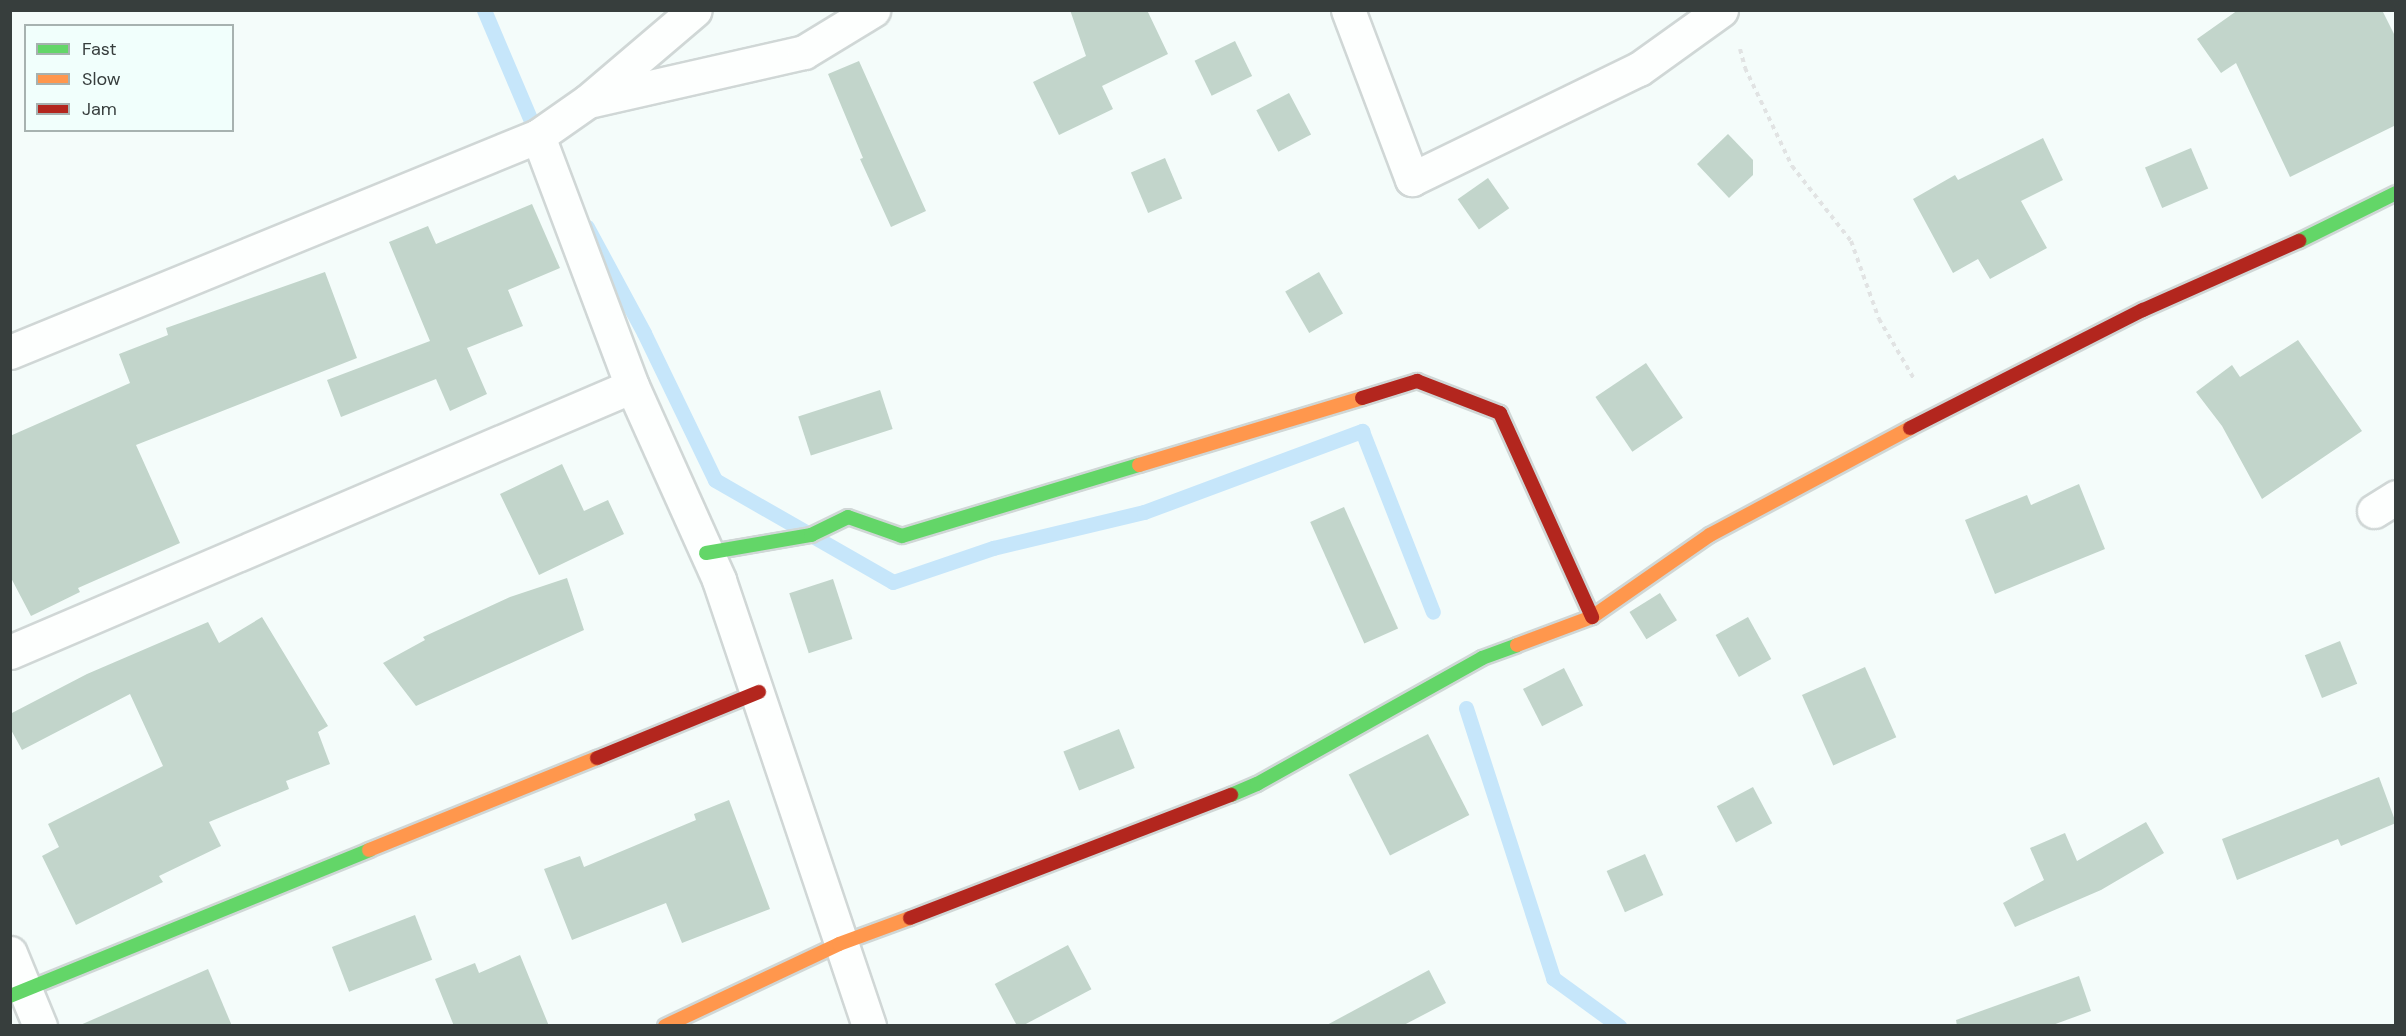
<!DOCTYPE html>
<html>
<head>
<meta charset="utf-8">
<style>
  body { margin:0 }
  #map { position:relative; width:2406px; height:1036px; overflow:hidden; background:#f4fcfa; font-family:"DM Sans",sans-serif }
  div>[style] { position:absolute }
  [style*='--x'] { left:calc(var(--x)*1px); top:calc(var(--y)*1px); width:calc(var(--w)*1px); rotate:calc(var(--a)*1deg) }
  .stream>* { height:15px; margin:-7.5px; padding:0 7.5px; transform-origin:7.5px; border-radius:7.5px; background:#c6e6fa }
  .building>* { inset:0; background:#c2d5cb; transform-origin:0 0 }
  .path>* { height:4px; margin-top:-2px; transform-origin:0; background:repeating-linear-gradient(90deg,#e1e3e3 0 4.5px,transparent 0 9px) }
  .roads { filter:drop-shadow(2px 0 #d0d7d6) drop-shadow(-2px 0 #d0d7d6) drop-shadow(0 2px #d0d7d6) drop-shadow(0 -2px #d0d7d6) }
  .street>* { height:33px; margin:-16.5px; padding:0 16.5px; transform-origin:16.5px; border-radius:16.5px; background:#fdfffe }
  .fast>* { height:14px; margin:-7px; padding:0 7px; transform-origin:7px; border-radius:7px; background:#63d668 }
  .slow>* { height:14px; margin:-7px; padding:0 7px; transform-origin:7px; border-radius:7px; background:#ff974d }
  .jam>* { height:14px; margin:-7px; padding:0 7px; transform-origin:7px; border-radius:7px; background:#b3261e }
  span { translate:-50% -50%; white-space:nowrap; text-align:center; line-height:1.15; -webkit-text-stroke:5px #f1fffc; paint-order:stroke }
  .frame { position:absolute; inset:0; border:12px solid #373e3d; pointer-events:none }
  .legend { position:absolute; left:24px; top:24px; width:210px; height:108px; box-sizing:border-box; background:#f1fffc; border:2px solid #a7b2b0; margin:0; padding:8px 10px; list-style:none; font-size:18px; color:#373e3d }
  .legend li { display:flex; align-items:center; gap:12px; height:30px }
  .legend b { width:30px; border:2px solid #a7b2b0 }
</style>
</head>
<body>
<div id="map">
  <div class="stream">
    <div style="--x:484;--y:10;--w:138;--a:67"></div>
    <div style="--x:587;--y:227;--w:120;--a:61.7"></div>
    <div style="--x:644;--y:333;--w:163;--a:64.2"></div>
    <div style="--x:715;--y:480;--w:205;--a:29.8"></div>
    <div style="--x:893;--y:582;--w:106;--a:-18.8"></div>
    <div style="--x:993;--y:548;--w:155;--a:-13.4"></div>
    <div style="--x:1144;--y:512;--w:233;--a:-20.4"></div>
    <div style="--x:1362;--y:431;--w:194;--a:68.6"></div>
    <div style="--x:1466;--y:708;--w:284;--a:72.1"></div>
    <div style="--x:1553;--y:978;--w:82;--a:36"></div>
  </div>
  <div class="building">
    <div style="clip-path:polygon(1070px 10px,1147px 10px,1168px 54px,1102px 86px,1113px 109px,1059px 135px,1033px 82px,1086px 56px)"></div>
    <div style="clip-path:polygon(2238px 10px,2382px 10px,2396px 38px,2396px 125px,2290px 177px,2236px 63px,2221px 73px,2197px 39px)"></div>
    <div style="left:1235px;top:41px;width:39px;height:45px;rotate:64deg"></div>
    <div style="clip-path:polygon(859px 61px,926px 211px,891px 227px,860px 159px,863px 158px,828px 74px)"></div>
    <div style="left:1289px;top:93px;width:47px;height:37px;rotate:62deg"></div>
    <div style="clip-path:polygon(1728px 134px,1753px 160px,1753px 175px,1729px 198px,1697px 164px)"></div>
    <div style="clip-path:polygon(2043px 138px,2063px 180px,2021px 201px,2047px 248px,1990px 279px,1978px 259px,1953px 273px,1913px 199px,1955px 175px,1958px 180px)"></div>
    <div style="left:2191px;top:148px;width:44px;height:50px;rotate:67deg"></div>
    <div style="left:1165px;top:158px;width:44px;height:37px;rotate:67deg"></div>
    <div style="left:1488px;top:178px;width:37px;height:37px;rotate:55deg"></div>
    <div style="clip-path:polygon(532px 204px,560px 268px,508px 290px,523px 326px,467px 348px,487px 394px,450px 411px,436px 379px,341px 417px,327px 380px,430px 341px,389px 242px,428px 226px,436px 244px)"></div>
    <div style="clip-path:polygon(325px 272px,357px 358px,136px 445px,180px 543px,78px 588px,80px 592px,31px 616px,10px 576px,10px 436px,130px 383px,119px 354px,168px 335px,166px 328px)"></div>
    <div style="left:1319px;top:272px;width:48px;height:39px;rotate:60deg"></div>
    <div style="clip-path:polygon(2298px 340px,2362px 431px,2262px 499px,2222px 426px,2196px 392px,2232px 365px,2240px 377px)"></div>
    <div style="left:1646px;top:363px;width:66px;height:61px;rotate:56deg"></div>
    <div style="left:880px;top:390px;width:41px;height:86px;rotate:72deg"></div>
    <div style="clip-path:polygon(562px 464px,584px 511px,608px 500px,624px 534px,539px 575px,500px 494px)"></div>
    <div style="clip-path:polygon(2079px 484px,2105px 549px,1995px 594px,1965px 520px,2027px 495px,2031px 505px)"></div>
    <div style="left:1344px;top:507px;width:133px;height:37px;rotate:66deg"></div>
    <div style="clip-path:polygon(567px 578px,584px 630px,416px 706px,383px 663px,425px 640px,423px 637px,510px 597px)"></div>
    <div style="left:833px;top:579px;width:63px;height:46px;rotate:72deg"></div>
    <div style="left:1660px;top:593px;width:32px;height:36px;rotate:58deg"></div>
    <div style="clip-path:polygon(262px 617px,328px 726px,318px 732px,330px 764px,286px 781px,289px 789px,209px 822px,221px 846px,159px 876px,163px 882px,76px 925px,42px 856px,59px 847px,48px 824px,163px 766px,130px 694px,22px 750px,10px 728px,10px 714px,87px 674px,208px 622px,219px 643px)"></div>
    <div style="left:1748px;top:617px;width:48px;height:37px;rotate:61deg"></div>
    <div style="left:2340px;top:641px;width:46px;height:38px;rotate:68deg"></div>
    <div style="left:1865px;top:667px;width:77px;height:69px;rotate:66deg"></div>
    <div style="left:1564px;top:668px;width:42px;height:46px;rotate:63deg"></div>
    <div style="left:1119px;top:729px;width:42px;height:60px;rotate:68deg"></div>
    <div style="left:1428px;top:734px;width:91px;height:89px;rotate:63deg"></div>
    <div style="clip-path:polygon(2379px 777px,2396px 823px,2341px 846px,2338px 839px,2237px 880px,2222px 839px)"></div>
    <div style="left:1753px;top:787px;width:41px;height:41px;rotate:62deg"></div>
    <div style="clip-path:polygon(729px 800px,770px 909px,682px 943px,666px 903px,572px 940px,544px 869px,580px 856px,584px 867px,696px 820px,694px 814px)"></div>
    <div style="clip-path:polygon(2146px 822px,2164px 853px,2101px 890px,2015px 927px,2003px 903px,2044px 880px,2030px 848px,2065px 833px,2077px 861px)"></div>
    <div style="left:1645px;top:854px;width:45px;height:42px;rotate:66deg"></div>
    <div style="left:415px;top:915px;width:48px;height:89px;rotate:69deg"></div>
    <div style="left:1068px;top:945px;width:50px;height:83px;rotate:62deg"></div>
    <div style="clip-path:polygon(520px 955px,549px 1026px,454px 1026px,435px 979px,475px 963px,479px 973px)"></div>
    <div style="clip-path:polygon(208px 969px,232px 1026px,78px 1026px)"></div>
    <div style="clip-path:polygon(1429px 970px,1446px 1003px,1402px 1026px,1325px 1026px)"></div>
    <div style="clip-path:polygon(2079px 976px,2091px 1011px,2050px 1026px,1957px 1026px,1956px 1020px)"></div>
  </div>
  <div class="path">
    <div style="--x:1740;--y:49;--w:20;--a:75"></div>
    <div style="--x:1745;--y:68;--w:109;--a:64.4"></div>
    <div style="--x:1792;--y:166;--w:95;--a:51.8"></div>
    <div style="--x:1851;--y:241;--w:83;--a:70.3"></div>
    <div style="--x:1879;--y:319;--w:69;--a:59.7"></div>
  </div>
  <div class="roads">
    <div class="street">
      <div style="--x:1348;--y:10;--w:181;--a:69.3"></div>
      <div style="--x:1412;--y:179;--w:252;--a:-25.9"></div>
      <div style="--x:1639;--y:69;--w:101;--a:-35.7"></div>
      <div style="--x:593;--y:100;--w:216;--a:-12.8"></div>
      <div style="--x:804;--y:52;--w:81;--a:-31.3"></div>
      <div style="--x:538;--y:136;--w:267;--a:69.4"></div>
      <div style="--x:632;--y:386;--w:213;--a:65.8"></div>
      <div style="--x:719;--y:580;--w:471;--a:71.4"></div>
      <div style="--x:10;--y:352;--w:570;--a:-22.25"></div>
      <div style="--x:538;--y:136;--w:61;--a:-35"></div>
      <div style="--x:588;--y:101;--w:140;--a:-40.4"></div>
      <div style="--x:2374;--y:511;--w:26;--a:-32"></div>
      <div style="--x:10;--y:652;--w:676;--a:-23.15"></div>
      <div style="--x:10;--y:953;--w:79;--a:67.7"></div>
    </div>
    <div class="fast">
      <div style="--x:2299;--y:241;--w:108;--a:-26.3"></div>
      <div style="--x:706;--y:553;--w:107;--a:-9.7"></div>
      <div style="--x:811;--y:535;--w:41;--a:-25.9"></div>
      <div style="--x:848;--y:517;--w:57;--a:19.4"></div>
      <div style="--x:902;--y:536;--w:247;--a:-16.7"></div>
      <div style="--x:1231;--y:795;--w:28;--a:-23"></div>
      <div style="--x:1257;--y:784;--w:258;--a:-29.2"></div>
      <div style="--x:1482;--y:658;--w:37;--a:-20"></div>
      <div style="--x:10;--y:996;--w:388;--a:-22.1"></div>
    </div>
    <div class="slow">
      <div style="--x:1139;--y:465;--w:233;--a:-16.7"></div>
      <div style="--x:1517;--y:645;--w:80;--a:-20.5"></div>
      <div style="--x:1592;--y:617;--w:144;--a:-34.8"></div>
      <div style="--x:1710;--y:535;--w:227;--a:-28.1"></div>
      <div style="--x:369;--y:850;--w:246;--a:-22"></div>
      <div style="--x:665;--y:1026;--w:192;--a:-25.2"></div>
      <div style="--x:839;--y:944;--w:76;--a:-20.1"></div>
    </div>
    <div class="jam">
      <div style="--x:1362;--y:398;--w:58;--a:-17.2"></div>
      <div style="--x:1417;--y:381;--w:89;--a:21.1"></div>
      <div style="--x:1500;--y:413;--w:224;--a:65.7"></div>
      <div style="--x:1910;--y:428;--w:261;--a:-26.9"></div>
      <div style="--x:2143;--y:310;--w:171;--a:-23.9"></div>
      <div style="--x:597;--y:758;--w:175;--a:-22.2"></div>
      <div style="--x:910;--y:918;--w:344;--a:-21"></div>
    </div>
  </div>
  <div class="frame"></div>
  <ul class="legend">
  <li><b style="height:8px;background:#63d668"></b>Fast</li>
  <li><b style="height:8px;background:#ff974d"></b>Slow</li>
  <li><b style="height:8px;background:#b3261e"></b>Jam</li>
  </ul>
</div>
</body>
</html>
